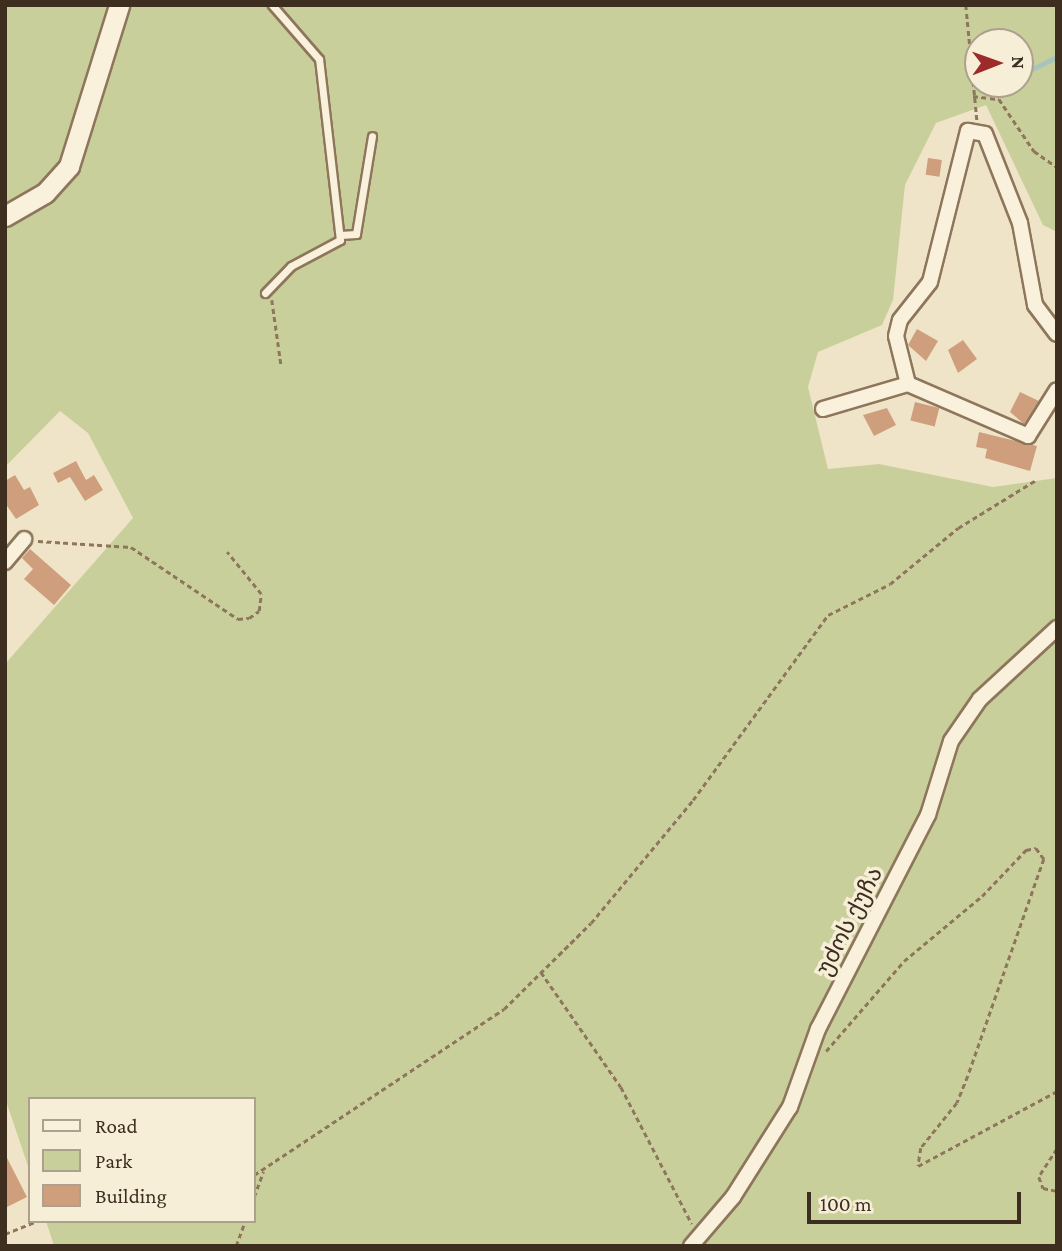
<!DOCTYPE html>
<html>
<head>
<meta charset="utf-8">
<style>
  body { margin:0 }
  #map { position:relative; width:1062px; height:1251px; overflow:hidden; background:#f0e4c8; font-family:"Crimson Pro","Noto Sans Georgian",serif }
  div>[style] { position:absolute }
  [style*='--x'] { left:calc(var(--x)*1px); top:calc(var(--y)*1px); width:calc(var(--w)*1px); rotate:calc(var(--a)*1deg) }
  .green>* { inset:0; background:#c9cf9b }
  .stream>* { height:4.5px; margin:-2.25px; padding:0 2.25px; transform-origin:2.25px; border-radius:2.25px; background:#a9c4bc }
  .building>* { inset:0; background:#cf9f7d; transform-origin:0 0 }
  .path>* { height:2.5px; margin-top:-1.25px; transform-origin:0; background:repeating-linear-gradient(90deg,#8d765c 0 5px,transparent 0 8.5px) }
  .roads { filter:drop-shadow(2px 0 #8d765c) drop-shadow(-2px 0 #8d765c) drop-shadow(0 2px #8d765c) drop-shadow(0 -2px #8d765c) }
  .service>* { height:7px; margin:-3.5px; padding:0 3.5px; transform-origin:3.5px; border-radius:3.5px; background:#faf1dc }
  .minor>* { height:14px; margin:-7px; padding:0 7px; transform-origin:7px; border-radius:7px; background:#faf1dc }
  .secondary>* { height:19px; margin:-9.5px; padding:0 9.5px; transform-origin:9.5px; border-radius:9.5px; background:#faf1dc }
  span { translate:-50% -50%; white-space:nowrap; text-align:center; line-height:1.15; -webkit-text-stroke:7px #f7eed8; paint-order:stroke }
  .street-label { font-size:23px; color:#3d2e20 }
  .frame { position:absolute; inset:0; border:7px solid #3d2e20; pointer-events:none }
  .legend { position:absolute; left:28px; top:1097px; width:228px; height:126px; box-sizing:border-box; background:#f7eed8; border:2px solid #ada18e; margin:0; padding:9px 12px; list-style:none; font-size:21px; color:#3d2e20 }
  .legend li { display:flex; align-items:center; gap:14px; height:35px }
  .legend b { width:35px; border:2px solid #ada18e }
  .north { position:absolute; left:964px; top:28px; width:70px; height:70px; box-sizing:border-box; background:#f7eed8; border:2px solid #ada18e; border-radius:50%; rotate:89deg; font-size:19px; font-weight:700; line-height:28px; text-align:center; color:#3d2e20 }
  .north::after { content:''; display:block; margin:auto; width:24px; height:32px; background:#9e2a2b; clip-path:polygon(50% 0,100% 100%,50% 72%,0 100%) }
  .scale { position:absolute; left:807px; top:1192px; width:214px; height:32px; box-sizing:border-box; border:4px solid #3d2e20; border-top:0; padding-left:9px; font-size:21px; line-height:24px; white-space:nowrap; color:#3d2e20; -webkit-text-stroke:5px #f7eed8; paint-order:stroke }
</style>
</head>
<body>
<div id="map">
  <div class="green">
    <div style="clip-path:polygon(evenodd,5px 5px,1057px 5px,1057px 232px,1043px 225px,986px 105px,936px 123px,905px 185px,893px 300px,882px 325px,818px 352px,808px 387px,828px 469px,879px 464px,993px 487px,1057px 478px,1057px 1246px,54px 1246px,46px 1221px,254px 1221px,254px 1099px,30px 1099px,30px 1172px,5px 1098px,5px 664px,133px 518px,88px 433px,60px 411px,5px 467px,5px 5px,978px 42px,1020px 42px,1020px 84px,978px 84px,978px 42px)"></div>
  </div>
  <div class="stream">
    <div style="--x:1020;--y:75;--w:41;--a:-25.9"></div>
  </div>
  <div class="building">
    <div style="left:928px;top:158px;width:14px;height:17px;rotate:8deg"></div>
    <div style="clip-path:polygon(917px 329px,938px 341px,926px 361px,908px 345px)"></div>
    <div style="clip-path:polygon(963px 340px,977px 359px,958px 373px,948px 350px)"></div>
    <div style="clip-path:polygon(1020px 392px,1039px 401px,1024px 424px,1010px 412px)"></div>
    <div style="left:915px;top:402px;width:25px;height:19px;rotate:14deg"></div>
    <div style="clip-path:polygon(887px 408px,896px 425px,874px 436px,863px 415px)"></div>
    <div style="clip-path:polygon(979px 432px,1037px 446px,1030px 471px,985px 458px,987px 449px,976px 447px)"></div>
    <div style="clip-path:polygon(76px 461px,86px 480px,94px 475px,103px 490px,85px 501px,70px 477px,58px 483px,53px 473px)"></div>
    <div style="clip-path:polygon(15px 475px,24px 490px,30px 487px,39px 505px,16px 519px,5px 503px,5px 481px)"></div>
    <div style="clip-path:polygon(30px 549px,71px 585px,54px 605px,24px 579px,33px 569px,22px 558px)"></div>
    <div style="clip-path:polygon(5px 1154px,27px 1197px,5px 1208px)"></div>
  </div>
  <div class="path">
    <div style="--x:966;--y:5;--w:116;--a:84.5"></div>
    <div style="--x:973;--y:96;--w:26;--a:7"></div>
    <div style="--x:999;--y:99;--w:63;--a:56.1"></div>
    <div style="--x:1034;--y:151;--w:28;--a:35"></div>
    <div style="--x:272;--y:300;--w:65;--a:82"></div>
    <div style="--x:38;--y:541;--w:93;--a:3.7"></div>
    <div style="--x:131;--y:547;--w:129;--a:33.9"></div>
    <div style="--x:238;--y:619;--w:11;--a:-5"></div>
    <div style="--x:249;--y:618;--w:12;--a:-35"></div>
    <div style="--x:259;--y:611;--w:17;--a:-83"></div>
    <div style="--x:261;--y:594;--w:54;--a:-129"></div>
    <div style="--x:541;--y:972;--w:140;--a:55.2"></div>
    <div style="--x:621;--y:1087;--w:154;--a:62.6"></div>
    <div style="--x:826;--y:1051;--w:119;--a:-49.1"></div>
    <div style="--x:904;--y:961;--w:102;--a:-39.8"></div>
    <div style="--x:982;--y:896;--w:64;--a:-46.3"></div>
    <div style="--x:1026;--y:850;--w:10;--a:-11"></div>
    <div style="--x:1036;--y:848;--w:14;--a:54"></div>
    <div style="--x:1044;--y:859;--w:230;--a:109.3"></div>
    <div style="--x:968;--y:1076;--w:29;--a:112"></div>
    <div style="--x:957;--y:1103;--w:58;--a:128.7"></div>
    <div style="--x:921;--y:1148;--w:18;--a:99"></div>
    <div style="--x:918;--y:1166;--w:158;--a:-28.3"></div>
    <div style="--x:1057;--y:1149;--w:33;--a:123"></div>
    <div style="--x:1039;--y:1177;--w:12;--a:70"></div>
    <div style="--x:1043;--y:1188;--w:14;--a:12"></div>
    <div style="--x:254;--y:1175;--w:300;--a:-33.6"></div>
    <div style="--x:504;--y:1009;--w:122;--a:-44.7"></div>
    <div style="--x:591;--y:923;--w:160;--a:-50.3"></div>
    <div style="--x:693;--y:800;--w:229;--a:-53.9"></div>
    <div style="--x:828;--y:615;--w:69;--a:-26.6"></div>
    <div style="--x:890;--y:584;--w:88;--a:-39.5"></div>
    <div style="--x:958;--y:528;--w:92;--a:-31.6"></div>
    <div style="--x:254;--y:1197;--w:27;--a:-70"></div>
    <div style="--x:5;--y:1234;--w:35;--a:-22"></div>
    <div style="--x:236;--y:1246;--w:27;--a:-70"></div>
  </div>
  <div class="roads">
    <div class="service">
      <div style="--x:340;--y:235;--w:16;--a:-4"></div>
      <div style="--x:356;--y:234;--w:99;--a:-80.7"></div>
      <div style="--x:265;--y:293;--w:37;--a:-46"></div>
      <div style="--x:291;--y:266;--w:55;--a:-28"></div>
      <div style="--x:340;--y:240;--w:182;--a:-96.6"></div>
      <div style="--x:319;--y:59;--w:72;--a:-131"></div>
    </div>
    <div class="minor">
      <div style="--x:908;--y:384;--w:49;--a:-104"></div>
      <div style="--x:896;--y:336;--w:16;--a:-76"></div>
      <div style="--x:900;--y:320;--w:48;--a:-51.7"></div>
      <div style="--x:930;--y:282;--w:156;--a:-75.9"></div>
      <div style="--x:968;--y:131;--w:17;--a:10"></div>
      <div style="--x:985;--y:134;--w:96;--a:68.5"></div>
      <div style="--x:1020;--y:223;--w:83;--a:79.6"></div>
      <div style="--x:1035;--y:305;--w:36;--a:53"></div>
      <div style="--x:823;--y:409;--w:89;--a:-16.4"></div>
      <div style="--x:908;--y:384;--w:131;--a:23.4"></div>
      <div style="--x:1028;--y:436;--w:54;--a:-57.8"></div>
      <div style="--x:5;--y:562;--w:30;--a:-50"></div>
      <div style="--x:691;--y:1246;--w:65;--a:-49.4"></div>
      <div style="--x:733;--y:1197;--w:107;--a:-57.7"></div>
      <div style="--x:790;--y:1107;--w:83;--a:-70.3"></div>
      <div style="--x:818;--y:1029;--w:241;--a:-62.8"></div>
      <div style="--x:928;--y:815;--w:77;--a:-72.7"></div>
      <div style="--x:951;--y:741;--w:51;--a:-55.4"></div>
      <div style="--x:980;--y:699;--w:105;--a:-42.7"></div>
    </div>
    <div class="secondary">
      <div style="--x:5;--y:216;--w:46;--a:-29.9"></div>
      <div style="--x:45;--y:193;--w:36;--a:-48"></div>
      <div style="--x:69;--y:166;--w:169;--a:-72.7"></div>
    </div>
  </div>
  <div class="street-label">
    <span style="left:849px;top:921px;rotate:-63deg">უძოს ქუჩა</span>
  </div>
  <div class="frame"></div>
  <ul class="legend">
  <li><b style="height:9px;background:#faf1dc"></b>Road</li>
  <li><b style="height:19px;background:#c9cf9b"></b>Park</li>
  <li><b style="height:19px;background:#cf9f7d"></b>Building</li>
  </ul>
  <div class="north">N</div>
  <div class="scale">100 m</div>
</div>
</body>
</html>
